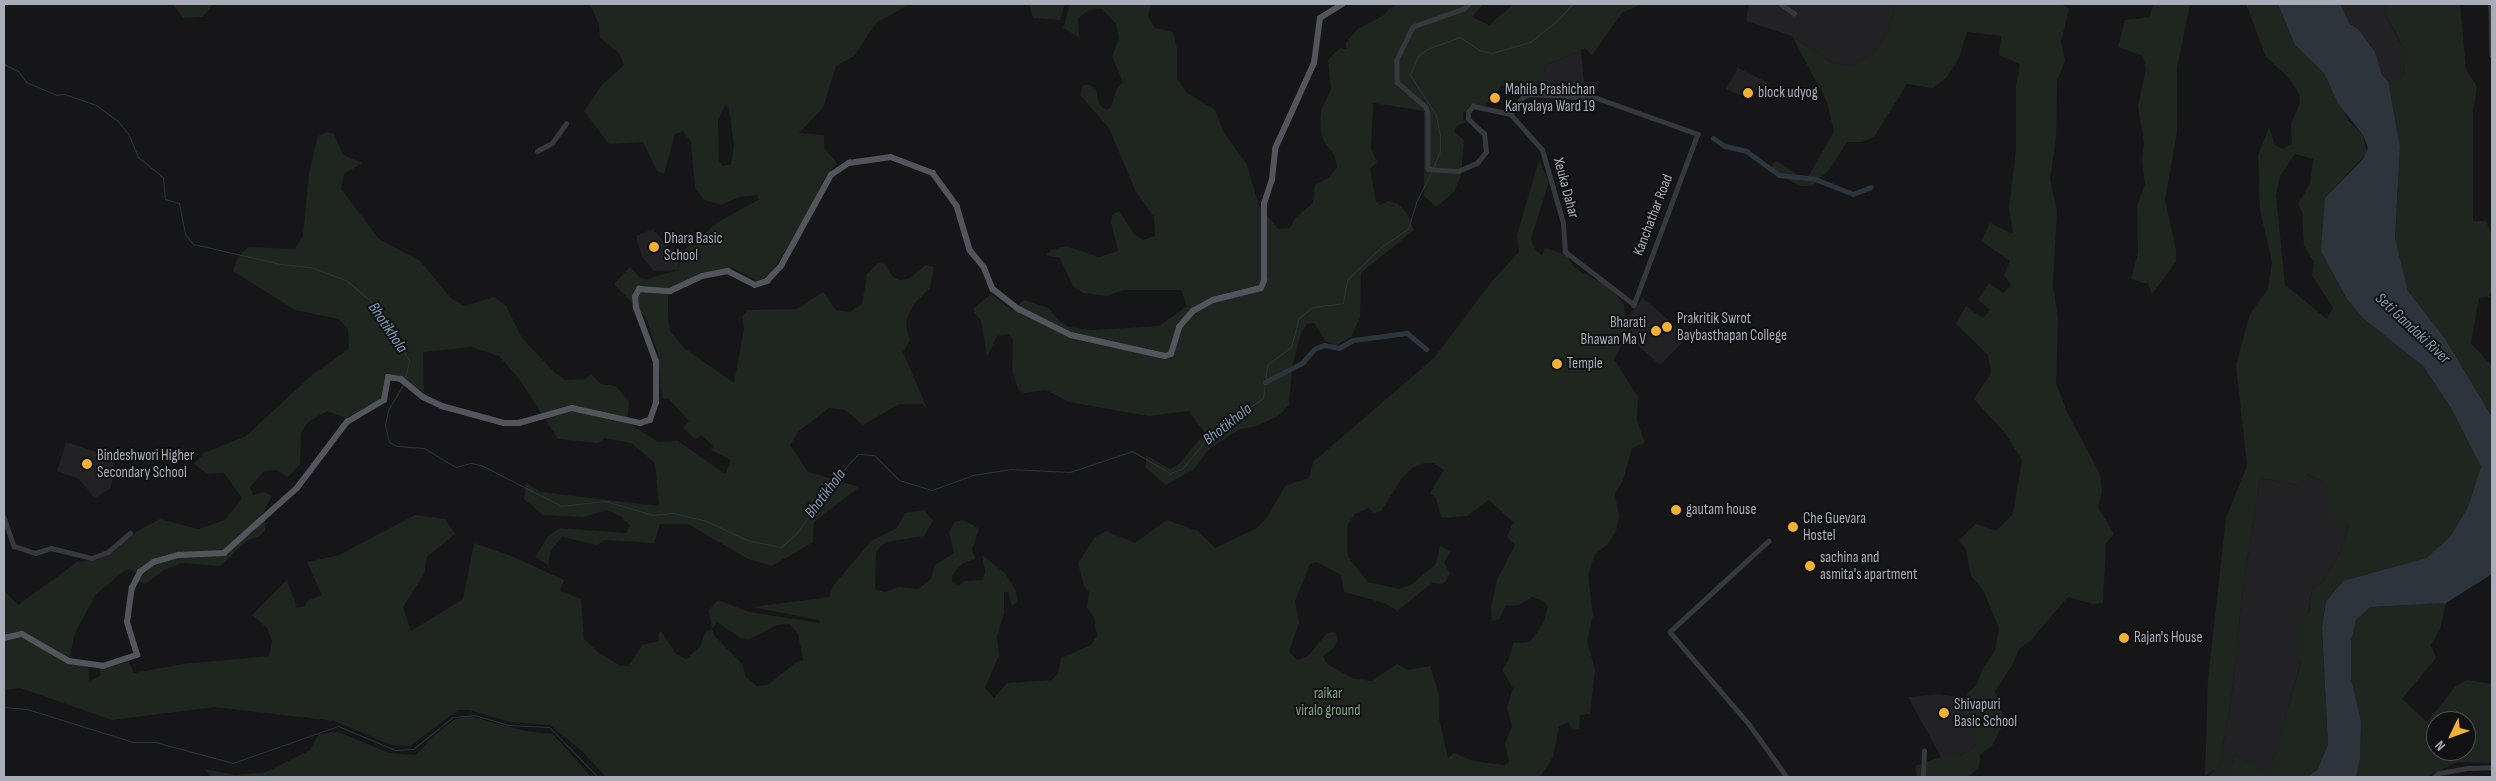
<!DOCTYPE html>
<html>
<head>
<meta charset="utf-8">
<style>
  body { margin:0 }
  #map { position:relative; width:2496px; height:781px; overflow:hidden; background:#161618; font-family:"Sofia Sans Condensed",sans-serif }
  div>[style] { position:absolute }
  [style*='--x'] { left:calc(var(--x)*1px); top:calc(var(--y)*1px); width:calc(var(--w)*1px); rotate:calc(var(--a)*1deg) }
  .built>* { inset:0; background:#222225 }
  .green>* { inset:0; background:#1e261f }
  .water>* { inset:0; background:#2c353c }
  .stream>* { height:1px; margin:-0.5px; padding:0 0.5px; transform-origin:0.5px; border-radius:0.5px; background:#2c353c }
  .canal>* { height:5px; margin:-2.5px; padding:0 2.5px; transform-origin:2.5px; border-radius:2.5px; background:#2c353c }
  .minor>* { height:4.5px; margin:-2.25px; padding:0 2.25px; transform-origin:2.25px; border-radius:2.25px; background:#37383d }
  .major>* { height:5.5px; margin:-2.75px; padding:0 2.75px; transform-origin:2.75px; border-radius:2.75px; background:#53555c }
  .dots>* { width:14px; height:14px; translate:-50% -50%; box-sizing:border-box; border:2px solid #111113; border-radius:50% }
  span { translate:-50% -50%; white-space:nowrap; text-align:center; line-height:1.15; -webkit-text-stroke:4px #111113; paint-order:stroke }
  .poi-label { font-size:15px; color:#a8adb8 }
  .left { translate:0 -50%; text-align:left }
  .right { translate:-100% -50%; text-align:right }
  .street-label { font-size:15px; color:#a8adb8 }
  .park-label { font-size:15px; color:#7fa381 }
  .water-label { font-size:16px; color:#7f9bb3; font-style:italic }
  .frame { position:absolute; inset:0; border:5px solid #a8adb8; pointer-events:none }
  .north { position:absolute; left:2426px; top:711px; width:50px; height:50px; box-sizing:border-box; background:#111113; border:1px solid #4d4f55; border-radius:50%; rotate:228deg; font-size:14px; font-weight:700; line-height:20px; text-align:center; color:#a8adb8 }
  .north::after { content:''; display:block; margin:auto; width:18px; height:22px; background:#f2b134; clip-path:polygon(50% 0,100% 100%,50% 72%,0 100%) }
</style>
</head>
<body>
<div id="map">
  <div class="built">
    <div style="clip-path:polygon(1749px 4px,1896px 4px,1889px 30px,1873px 54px,1851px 66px,1832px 63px,1792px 36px,1746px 21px)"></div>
    <div style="clip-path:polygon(2340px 4px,2386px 4px,2385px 13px,2403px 48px,2405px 69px,2402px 77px,2393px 81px,2384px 78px,2371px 46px,2350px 24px)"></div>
    <div style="clip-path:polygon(1581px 50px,1584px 82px,1599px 81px,1597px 93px,1547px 93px,1544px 66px)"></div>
    <div style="clip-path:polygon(1738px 68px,1769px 83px,1766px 87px,1759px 86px,1752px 100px,1726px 89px)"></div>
    <div style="clip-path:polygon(653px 229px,679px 259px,678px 270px,654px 271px,642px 257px,636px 236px)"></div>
    <div style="clip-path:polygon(1643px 298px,1688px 337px,1660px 365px,1635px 343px,1625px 321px)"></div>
    <div style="clip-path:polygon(66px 442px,115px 458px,111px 488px,95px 498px,79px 479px,57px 471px)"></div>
    <div style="clip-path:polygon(2306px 474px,2326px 483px,2349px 525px,2340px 552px,2323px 582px,2312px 589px,2301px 662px,2269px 776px,2235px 755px,2227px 777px,2207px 777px,2219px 766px,2231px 702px,2242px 594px,2260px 478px,2298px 485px)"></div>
    <div style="clip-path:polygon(1939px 694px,1969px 699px,1976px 747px,1957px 757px,1941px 757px,1908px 697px)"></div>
  </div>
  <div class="green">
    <div style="clip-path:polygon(173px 4px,213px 4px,203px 17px,183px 18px)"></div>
    <div style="clip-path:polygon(evenodd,590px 4px,910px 4px,876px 23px,854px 56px,836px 66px,823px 108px,799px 133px,824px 135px,824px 148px,837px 163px,824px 179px,812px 207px,771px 274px,758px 281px,733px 268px,699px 273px,668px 293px,668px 317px,670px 331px,684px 348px,734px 383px,744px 329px,742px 317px,747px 310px,797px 309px,823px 292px,836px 310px,850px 312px,862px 304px,867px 274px,878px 263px,885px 264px,893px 277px,900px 280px,908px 279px,926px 265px,934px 267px,930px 288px,914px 304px,907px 318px,906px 326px,910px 340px,903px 352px,927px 408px,922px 404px,899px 404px,863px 425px,845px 410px,829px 408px,799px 431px,790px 445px,808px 472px,859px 487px,814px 522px,813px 542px,772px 566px,748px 559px,688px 524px,660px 524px,654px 543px,605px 540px,597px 545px,562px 537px,551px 550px,548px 565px,535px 557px,548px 536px,560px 528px,626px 533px,630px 526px,622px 517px,607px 510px,584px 517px,543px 515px,524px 499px,526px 482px,540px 492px,659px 506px,655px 463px,631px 443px,605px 438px,598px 443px,558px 439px,520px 380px,499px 356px,472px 347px,423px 352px,424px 393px,400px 376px,385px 374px,382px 398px,374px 403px,346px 418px,327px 411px,308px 422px,301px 433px,300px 464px,288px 477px,277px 470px,264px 471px,250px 487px,253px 495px,264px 492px,272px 496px,260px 518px,220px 554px,153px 560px,137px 573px,129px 569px,123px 572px,96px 594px,75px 633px,69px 660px,88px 668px,90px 681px,101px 675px,99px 669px,129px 662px,134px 673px,183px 664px,269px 656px,272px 641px,267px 628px,252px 615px,287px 580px,297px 608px,305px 606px,307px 601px,322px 595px,307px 562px,339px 555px,415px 515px,445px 519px,455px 534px,427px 557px,424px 574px,403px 607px,411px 631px,463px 599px,474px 543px,516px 558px,564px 580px,560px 591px,581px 599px,584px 639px,599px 653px,621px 666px,629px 666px,642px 645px,659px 641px,658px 634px,661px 631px,676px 654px,686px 659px,700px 647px,705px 632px,712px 629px,709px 610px,718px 600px,749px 612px,820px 623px,819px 620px,752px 607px,829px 597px,833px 586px,871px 541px,897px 528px,905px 513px,924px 510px,933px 521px,924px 536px,886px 542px,880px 547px,876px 553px,875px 589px,885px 592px,899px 587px,918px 589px,931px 579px,935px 565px,954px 553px,949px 532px,955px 522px,962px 520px,973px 525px,979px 529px,972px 549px,975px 559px,962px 564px,952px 575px,952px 583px,959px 586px,964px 581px,983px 580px,985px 571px,982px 555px,1005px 573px,1016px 591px,1017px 602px,1012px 606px,1008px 592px,1004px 592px,1004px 613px,997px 636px,999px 655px,985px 688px,994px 698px,1007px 683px,1052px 680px,1058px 674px,1061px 658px,1091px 645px,1097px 636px,1094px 617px,1087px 608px,1089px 592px,1084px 586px,1078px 563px,1094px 538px,1106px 531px,1135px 543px,1167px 520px,1198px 531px,1215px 548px,1257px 528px,1268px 516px,1285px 486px,1309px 478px,1313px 462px,1434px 358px,1493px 280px,1519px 252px,1517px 235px,1539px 160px,1549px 182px,1531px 239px,1535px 250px,1542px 255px,1545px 248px,1566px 255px,1575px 268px,1609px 287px,1624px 304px,1627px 335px,1614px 359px,1638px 397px,1637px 421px,1645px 443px,1632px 448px,1623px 480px,1615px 494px,1619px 517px,1616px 531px,1607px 545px,1595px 554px,1588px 574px,1593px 615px,1587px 641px,1595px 669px,1590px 714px,1580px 715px,1579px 729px,1571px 728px,1568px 722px,1559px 727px,1553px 757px,1540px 777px,606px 777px,581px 750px,550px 725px,511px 722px,469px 710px,458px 710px,410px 746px,391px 745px,335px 721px,215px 707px,112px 720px,20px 688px,4px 690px,4px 591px,18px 605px,77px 562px,98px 560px,115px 551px,132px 534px,160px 519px,198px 529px,225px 520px,242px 498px,224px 473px,207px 474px,194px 464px,204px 453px,246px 436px,313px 374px,349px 349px,348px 329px,339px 319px,295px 310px,233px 271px,238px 257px,248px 247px,295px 249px,303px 236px,309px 173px,318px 136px,327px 132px,334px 134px,343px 155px,362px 163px,344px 174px,341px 189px,379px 239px,420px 261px,451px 298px,465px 306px,494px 297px,506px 306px,522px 338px,555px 373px,565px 380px,585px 379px,591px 374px,601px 384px,616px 386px,629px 402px,627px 422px,658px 442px,678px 441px,725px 474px,731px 460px,711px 450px,713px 446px,702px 435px,695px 439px,683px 428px,689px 421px,669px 399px,662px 398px,658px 354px,646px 317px,614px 284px,630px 267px,640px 278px,648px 279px,678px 270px,683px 251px,718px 222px,758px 200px,758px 195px,739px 197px,721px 205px,704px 200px,695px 188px,691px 142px,683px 131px,675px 134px,664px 174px,657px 171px,643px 142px,609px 144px,584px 111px,602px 85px,624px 65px,619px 53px,600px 38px,599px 25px,590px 4px,725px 105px,729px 108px,734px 146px,731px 164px,723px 166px,719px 161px,718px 120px,725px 105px,590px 4px,1425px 463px,1433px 463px,1444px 470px,1430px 493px,1436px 498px,1441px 518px,1467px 516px,1489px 500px,1513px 522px,1507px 537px,1515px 545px,1497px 580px,1491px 607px,1492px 621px,1500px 619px,1505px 606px,1519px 605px,1532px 597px,1544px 601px,1548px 607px,1543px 624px,1530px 642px,1513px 643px,1509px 659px,1502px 670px,1513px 688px,1507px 708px,1512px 726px,1505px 744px,1509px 762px,1504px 765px,1473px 761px,1454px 753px,1448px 758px,1439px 718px,1439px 694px,1430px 666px,1408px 670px,1397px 664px,1372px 681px,1352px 678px,1326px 663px,1323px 656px,1333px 649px,1338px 639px,1335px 632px,1327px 633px,1308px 656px,1297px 660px,1289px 652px,1299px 623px,1295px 601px,1310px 564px,1317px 562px,1341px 575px,1344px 592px,1384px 603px,1397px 611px,1432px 583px,1442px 584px,1446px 581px,1450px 574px,1444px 562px,1451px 551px,1440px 546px,1436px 564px,1411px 585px,1399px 589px,1368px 582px,1349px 558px,1347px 551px,1347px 526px,1355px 514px,1368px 508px,1374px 513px,1381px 511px,1402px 478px,1412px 468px,1425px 463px,590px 4px,717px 622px,741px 638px,750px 639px,777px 625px,790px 624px,798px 634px,803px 660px,795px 663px,768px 685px,757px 686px,746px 677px,742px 664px,715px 636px,712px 629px,717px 622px)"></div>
    <div style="clip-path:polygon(1029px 4px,1065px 4px,1060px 20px,1033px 18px)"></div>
    <div style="clip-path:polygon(1070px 4px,1151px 4px,1148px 17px,1155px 28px,1173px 32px,1177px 49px,1177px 79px,1186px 92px,1215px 110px,1223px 131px,1247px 165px,1259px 206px,1278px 229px,1290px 228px,1295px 218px,1313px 203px,1315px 185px,1328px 178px,1337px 168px,1335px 156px,1323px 140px,1320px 127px,1321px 110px,1331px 89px,1328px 60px,1340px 48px,1346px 49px,1346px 42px,1358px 29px,1384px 15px,1389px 9px,1399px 4px,1483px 4px,1472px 17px,1489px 25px,1514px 4px,1642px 4px,1622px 13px,1592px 55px,1585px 48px,1544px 66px,1547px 93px,1527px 92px,1517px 80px,1508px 89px,1502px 85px,1485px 106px,1470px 106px,1463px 113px,1463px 120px,1467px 122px,1456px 126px,1455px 132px,1464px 140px,1461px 176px,1454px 192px,1436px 207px,1424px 196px,1424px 111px,1373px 103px,1371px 149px,1377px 162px,1370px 169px,1376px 202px,1380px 205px,1388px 201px,1398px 204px,1407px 213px,1414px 230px,1361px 273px,1360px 317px,1351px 337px,1337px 345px,1326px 342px,1314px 323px,1307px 324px,1301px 332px,1292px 368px,1289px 405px,1278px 416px,1257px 426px,1240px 429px,1209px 449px,1194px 469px,1166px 485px,1146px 468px,1146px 455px,1170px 469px,1178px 465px,1205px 433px,1189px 411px,1149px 416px,1069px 402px,1046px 390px,1024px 393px,1018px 389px,1012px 371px,1013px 339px,1008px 334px,997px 336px,987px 357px,981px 321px,974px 312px,974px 308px,991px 294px,1012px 310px,1024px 300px,1049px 308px,1058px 320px,1069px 327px,1093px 330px,1159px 326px,1187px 306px,1181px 290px,1123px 290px,1107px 296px,1083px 293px,1073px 286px,1060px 258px,1046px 255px,1051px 250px,1066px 246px,1099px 257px,1118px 251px,1111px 222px,1112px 215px,1119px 211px,1134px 234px,1143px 240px,1155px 236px,1154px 217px,1136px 192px,1109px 128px,1080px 95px,1083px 85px,1090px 85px,1096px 89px,1099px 105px,1107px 110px,1111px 107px,1117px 88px,1123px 82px,1112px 57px,1119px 38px,1116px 24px,1102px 9px,1089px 10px,1078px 18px,1079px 37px,1063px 28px)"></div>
    <div style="clip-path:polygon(1896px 4px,2061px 4px,2069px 9px,2061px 42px,2065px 61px,2057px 81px,2056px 139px,2050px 179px,2057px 211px,2053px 284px,2058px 320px,2056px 383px,2067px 412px,2100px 474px,2102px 492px,2098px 507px,2114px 534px,2106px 543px,2103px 603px,2093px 604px,2068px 597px,2031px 640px,2019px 649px,2013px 664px,1995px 691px,2005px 720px,1992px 746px,1980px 754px,1979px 767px,1968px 777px,1917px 777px,1915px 766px,1941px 757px,1957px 757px,1976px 747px,1967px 694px,1977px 684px,1982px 670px,1995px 650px,1999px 628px,1983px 590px,1971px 576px,1966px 550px,1959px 540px,1976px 524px,1996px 531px,2013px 514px,2022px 460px,2005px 433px,1974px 399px,1991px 373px,1988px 355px,1956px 324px,1966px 306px,1983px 318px,1990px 310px,1978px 300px,1989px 283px,2003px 293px,2011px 285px,2004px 275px,2010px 261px,1981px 241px,1990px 223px,2013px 234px,2009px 209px,2016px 149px,2016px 85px,2020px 64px,1999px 55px,2001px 36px,1967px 32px,1959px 58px,1947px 77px,1933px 88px,1907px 84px,1874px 137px,1862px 142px,1847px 142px,1829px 170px,1812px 186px,1801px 186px,1769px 170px,1776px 161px,1806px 180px,1834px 132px,1827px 102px,1792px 36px,1832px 63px,1851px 66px,1873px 54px,1889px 30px)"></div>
    <div style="clip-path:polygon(2154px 4px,2190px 4px,2177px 68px,2177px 132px,2165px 200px,2176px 250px,2176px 262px,2152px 294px,2148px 284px,2131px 279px,2138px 253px,2137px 206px,2145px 184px,2142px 162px,2144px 142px,2138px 106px,2146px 69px,2143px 56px,2118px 47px,2125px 20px,2149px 17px)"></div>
    <div style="clip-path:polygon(evenodd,2246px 4px,2278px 4px,2295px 45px,2324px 73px,2348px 120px,2363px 135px,2367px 153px,2325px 198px,2364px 319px,2424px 367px,2451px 408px,2481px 467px,2468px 507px,2450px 537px,2426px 558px,2343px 581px,2326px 600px,2322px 627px,2328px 745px,2317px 770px,2307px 777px,2227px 777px,2235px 755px,2269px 775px,2301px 663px,2296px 654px,2298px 618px,2309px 614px,2312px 589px,2323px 582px,2340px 552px,2349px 525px,2327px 518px,2326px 483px,2307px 474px,2298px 485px,2260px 478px,2242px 594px,2231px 702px,2219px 766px,2205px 777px,2208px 679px,2226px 518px,2247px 466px,2236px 365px,2250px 314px,2268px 289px,2272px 262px,2260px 210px,2258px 155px,2269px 128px,2275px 145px,2283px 149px,2292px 143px,2291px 124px,2300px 103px,2299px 94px,2288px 77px,2266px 57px,2246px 4px,2295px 154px,2313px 159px,2310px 184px,2298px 204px,2302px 212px,2304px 246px,2314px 262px,2312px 275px,2333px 308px,2327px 319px,2285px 285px,2276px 195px,2280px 176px,2295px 154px)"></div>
    <div style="clip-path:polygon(2386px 4px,2460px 4px,2466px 70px,2477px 86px,2473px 113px,2473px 221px,2486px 221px,2492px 235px,2492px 288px,2489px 297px,2479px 298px,2471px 343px,2492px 366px,2492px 417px,2444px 337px,2408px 291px,2395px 238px,2400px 146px,2388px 81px,2402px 77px,2405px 69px,2402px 45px,2385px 13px)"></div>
    <div style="clip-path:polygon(266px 517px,265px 530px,260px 536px,248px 540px,220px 566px,182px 563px,164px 570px,145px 584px,138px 580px,154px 564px,179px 557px,221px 556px)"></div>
    <div style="clip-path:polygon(evenodd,2446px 603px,2440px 629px,2431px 645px,2436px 658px,2402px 699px,2427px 722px,2456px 686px,2467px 680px,2492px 684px,2492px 763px,2457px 762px,2428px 777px,2356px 777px,2360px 759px,2361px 721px,2351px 678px,2351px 642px,2356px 620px,2370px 607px,2446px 603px,2436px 721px,2466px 721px,2466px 751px,2436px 751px,2436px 721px)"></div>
    <div style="clip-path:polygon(469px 716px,525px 731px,553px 734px,591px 777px,212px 777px,204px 769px,235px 775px,266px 772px,310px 750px,319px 734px,338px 732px,389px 753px,416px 755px,432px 737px,455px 719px)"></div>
  </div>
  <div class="water">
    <div style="clip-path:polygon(2278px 4px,2340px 4px,2350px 24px,2359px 30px,2375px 52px,2382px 75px,2388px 81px,2400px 146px,2395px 238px,2408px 291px,2444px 337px,2492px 417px,2492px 574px,2446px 603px,2370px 607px,2356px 620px,2351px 642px,2351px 678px,2361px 721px,2360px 759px,2356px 777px,2307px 777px,2317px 770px,2328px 745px,2322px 627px,2326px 601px,2343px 581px,2426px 558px,2450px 537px,2468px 507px,2481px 467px,2451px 408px,2424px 367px,2364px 319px,2347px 299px,2321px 251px,2325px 198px,2363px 159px,2368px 148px,2363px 135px,2339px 105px,2324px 73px,2295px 45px)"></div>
  </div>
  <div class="stream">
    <div style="--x:4;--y:64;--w:16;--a:27"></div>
    <div style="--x:18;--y:71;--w:14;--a:54"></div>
    <div style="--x:26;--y:82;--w:33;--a:23"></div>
    <div style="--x:56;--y:95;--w:8;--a:-7"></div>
    <div style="--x:64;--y:94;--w:34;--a:19"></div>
    <div style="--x:96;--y:105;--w:26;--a:36"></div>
    <div style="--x:117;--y:120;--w:19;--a:51"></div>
    <div style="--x:129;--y:135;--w:24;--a:68"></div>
    <div style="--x:138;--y:157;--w:32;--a:39"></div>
    <div style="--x:163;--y:177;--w:22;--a:85"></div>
    <div style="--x:165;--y:199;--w:15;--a:16"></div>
    <div style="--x:179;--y:203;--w:32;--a:79"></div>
    <div style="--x:185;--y:234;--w:13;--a:51"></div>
    <div style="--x:193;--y:244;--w:90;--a:12.8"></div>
    <div style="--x:281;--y:264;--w:30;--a:6"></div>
    <div style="--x:311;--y:267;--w:39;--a:21"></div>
    <div style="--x:347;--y:281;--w:34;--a:40"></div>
    <div style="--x:373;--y:303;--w:35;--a:55"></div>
    <div style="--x:393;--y:332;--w:33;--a:61"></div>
    <div style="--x:409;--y:361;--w:18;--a:103"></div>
    <div style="--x:1433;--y:168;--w:18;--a:-68"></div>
    <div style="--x:1440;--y:151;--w:15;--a:-90"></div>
    <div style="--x:1440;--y:136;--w:21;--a:-101"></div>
    <div style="--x:1436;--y:115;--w:48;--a:-123"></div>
    <div style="--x:1410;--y:75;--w:21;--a:-67"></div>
    <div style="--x:1418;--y:56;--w:11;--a:-38"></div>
    <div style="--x:1427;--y:49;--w:35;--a:-20"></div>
    <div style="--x:1460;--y:37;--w:23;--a:34"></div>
    <div style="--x:1479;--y:50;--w:13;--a:13"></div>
    <div style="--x:1492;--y:53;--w:40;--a:-16"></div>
    <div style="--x:1530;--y:42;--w:33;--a:-38"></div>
    <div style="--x:1556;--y:22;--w:24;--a:-48"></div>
    <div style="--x:403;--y:385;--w:29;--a:121"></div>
    <div style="--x:388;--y:410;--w:15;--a:101"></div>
    <div style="--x:385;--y:425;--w:17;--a:77"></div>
    <div style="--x:389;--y:442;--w:9;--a:27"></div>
    <div style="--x:397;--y:446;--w:27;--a:4"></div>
    <div style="--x:424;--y:448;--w:37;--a:31"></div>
    <div style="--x:456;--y:467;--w:15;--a:-16"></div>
    <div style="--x:470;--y:463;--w:11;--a:10"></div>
    <div style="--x:481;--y:465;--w:90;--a:27.1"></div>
    <div style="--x:561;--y:506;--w:44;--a:-6.5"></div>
    <div style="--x:605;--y:501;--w:50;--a:16.3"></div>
    <div style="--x:653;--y:515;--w:20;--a:-6"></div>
    <div style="--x:673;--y:513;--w:32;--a:13"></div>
    <div style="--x:704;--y:520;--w:47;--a:24.9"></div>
    <div style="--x:747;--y:540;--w:35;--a:12"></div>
    <div style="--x:781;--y:547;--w:21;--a:-41"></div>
    <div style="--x:797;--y:533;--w:60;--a:-55.2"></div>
    <div style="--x:831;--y:484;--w:40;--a:-48"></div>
    <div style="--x:858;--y:454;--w:16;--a:4"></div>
    <div style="--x:874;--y:455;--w:35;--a:45"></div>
    <div style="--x:899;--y:480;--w:34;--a:17"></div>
    <div style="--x:932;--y:490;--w:44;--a:-20.1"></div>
    <div style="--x:973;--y:475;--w:37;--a:-9"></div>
    <div style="--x:1010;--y:469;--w:60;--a:2.9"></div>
    <div style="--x:1070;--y:472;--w:65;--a:-18.7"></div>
    <div style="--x:1132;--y:451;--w:44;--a:30.1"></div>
    <div style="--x:1170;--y:473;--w:13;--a:-18"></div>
    <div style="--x:1182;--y:469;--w:44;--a:-50.5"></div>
    <div style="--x:1210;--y:435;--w:65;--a:-34.9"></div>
    <div style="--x:1263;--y:398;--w:33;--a:-83"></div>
    <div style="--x:1267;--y:365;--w:30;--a:-37"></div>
    <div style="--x:1291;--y:347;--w:30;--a:-75"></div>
    <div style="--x:1299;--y:318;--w:17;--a:-40"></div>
    <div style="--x:1312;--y:307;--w:31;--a:-7"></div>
    <div style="--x:1343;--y:303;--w:23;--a:-80"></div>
    <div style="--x:1347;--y:280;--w:47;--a:-44.1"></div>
    <div style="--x:1381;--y:247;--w:32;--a:-34"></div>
    <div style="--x:1408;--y:229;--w:28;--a:-73"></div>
    <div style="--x:1416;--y:202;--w:34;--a:-63"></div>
    <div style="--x:4;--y:707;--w:23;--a:5"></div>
    <div style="--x:27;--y:709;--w:111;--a:17.3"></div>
    <div style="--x:133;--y:742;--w:22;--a:0"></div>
    <div style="--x:155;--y:742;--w:81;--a:15.1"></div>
    <div style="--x:233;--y:763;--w:111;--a:-19.4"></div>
    <div style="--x:338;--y:726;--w:62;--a:22.8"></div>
    <div style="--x:395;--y:750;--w:18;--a:-3"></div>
    <div style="--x:413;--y:749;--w:51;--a:-38.7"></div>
    <div style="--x:453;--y:717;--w:21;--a:-5"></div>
    <div style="--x:474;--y:715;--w:35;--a:16"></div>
    <div style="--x:508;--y:725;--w:41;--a:2.8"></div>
    <div style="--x:549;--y:727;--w:70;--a:45.6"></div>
  </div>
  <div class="canal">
    <div style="--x:1713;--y:138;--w:14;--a:34"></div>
    <div style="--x:1725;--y:146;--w:22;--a:13"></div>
    <div style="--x:1746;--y:151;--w:41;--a:36"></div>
    <div style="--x:1779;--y:175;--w:36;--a:6"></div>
    <div style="--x:1815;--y:179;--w:41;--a:21.5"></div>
    <div style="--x:1853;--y:194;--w:19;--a:-21"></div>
    <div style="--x:1265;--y:382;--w:42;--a:-27.2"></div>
    <div style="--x:1302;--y:363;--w:18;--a:-49"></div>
    <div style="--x:1314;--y:349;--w:11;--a:-22"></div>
    <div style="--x:1324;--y:345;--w:15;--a:11"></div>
    <div style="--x:1339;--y:348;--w:16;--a:-30"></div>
    <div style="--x:1353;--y:340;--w:54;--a:-7.4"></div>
    <div style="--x:1407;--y:333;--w:25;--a:40"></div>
  </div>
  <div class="minor">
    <div style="--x:1469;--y:4;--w:7;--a:135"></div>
    <div style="--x:1464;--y:9;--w:54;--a:160.6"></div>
    <div style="--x:1413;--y:27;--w:37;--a:116"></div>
    <div style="--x:1397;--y:60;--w:22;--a:90"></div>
    <div style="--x:1397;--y:82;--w:38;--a:41"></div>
    <div style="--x:1426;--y:107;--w:6;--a:72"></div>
    <div style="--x:1428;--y:113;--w:56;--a:90"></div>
    <div style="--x:1428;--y:169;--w:30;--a:4"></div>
    <div style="--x:1458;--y:171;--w:21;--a:-23"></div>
    <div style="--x:1477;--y:163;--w:14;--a:-51"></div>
    <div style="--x:1486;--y:152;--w:18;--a:-96"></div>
    <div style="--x:1484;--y:134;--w:22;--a:-137"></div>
    <div style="--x:1468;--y:119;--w:7;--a:-90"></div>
    <div style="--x:1468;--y:112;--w:8;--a:-50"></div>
    <div style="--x:1473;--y:106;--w:38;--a:12"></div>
    <div style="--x:1510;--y:114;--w:21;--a:-53"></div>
    <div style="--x:1523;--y:97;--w:8;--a:-23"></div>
    <div style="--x:1530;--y:94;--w:67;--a:3.4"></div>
    <div style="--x:1597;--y:98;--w:107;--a:19.6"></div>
    <div style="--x:1698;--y:134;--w:183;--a:110.5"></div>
    <div style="--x:1634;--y:305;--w:87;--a:-142.5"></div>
    <div style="--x:1565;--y:252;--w:29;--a:-94"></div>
    <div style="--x:1563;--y:223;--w:76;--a:-106"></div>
    <div style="--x:1542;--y:150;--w:48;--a:-131.6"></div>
    <div style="--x:1781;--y:4;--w:16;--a:35"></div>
    <div style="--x:2491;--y:4;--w:51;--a:88.9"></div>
    <div style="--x:537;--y:151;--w:17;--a:-28"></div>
    <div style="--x:552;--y:143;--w:24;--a:-54"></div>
    <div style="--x:4;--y:517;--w:31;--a:71"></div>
    <div style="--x:14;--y:546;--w:22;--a:18"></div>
    <div style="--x:35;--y:553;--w:17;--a:-17"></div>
    <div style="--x:51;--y:548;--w:42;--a:13.7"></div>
    <div style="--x:92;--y:558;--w:17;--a:-21"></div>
    <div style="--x:108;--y:552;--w:29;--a:-41"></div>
    <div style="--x:1769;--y:541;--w:134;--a:137.4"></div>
    <div style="--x:1670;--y:632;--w:121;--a:49.3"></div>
    <div style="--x:1749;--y:724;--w:65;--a:54.4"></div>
    <div style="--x:1923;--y:777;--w:26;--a:-88"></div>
    <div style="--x:2434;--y:777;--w:6;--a:-39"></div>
    <div style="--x:2439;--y:773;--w:29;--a:-10"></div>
    <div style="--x:2468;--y:768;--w:24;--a:-2"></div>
  </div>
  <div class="major">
    <div style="--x:4;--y:638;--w:18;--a:-13"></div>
    <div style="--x:22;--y:634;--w:54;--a:29.9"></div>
    <div style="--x:69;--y:661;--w:34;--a:8"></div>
    <div style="--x:103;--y:666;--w:36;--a:-18"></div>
    <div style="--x:137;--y:655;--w:34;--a:-107"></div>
    <div style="--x:127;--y:622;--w:34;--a:-82"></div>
    <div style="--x:132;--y:588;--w:18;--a:-63"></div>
    <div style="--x:140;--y:572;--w:17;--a:-36"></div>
    <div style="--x:154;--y:562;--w:26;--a:-16"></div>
    <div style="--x:179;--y:555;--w:45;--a:-2.5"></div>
    <div style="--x:224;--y:553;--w:98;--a:-41.7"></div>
    <div style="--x:297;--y:488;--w:83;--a:-52.9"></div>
    <div style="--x:347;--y:422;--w:43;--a:-30.7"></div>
    <div style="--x:384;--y:400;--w:23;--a:-80"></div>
    <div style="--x:388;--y:377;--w:13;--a:9"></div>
    <div style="--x:401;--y:379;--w:28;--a:39"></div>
    <div style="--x:423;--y:397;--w:21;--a:25"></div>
    <div style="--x:442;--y:406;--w:64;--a:15.3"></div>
    <div style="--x:504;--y:423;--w:15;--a:0"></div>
    <div style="--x:519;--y:423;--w:55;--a:-15.8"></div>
    <div style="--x:572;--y:408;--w:70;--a:12.4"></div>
    <div style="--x:640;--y:423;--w:10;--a:-17"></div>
    <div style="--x:650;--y:420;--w:18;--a:-71"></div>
    <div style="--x:656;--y:403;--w:41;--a:-90"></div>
    <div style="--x:656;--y:362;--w:58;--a:-110.3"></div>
    <div style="--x:636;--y:308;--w:11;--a:-95"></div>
    <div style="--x:635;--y:297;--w:9;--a:-63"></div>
    <div style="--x:639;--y:289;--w:31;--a:4"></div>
    <div style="--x:670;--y:291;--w:35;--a:-25"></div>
    <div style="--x:702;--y:276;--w:26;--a:-11"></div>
    <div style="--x:728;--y:271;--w:30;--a:27"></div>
    <div style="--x:755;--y:285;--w:13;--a:-18"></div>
    <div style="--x:767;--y:281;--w:21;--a:-47"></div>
    <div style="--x:781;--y:266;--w:104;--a:-61.2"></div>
    <div style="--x:831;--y:175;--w:22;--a:-34"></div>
    <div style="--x:849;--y:163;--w:42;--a:-8.1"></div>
    <div style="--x:891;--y:157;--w:45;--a:20.9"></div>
    <div style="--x:933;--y:173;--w:41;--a:54"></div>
    <div style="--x:957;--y:206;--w:46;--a:73.5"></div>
    <div style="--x:970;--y:250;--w:22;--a:51"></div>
    <div style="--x:984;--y:267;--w:24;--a:68"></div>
    <div style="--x:993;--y:289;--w:33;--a:38"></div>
    <div style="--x:1019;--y:309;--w:58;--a:26.6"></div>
    <div style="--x:1071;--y:335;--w:96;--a:12.6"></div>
    <div style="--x:1165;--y:356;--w:6;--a:-18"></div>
    <div style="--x:1171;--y:354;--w:28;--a:-73"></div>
    <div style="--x:1179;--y:327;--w:21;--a:-49"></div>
    <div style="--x:1193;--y:311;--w:23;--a:-29"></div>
    <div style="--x:1213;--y:300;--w:49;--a:-14"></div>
    <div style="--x:1261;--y:288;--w:8;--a:-67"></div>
    <div style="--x:1264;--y:281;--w:77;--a:-90"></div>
    <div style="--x:1264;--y:204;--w:25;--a:-72"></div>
    <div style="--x:1272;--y:180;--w:31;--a:-84"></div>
    <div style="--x:1275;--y:149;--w:94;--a:-65.6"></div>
    <div style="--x:1314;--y:63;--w:45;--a:-82.4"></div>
    <div style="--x:1320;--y:18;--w:26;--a:-32"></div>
  </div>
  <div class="dots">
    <div style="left:1748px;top:93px;background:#f2b134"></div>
    <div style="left:1495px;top:98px;background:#f2b134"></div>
    <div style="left:654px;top:247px;background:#f2b134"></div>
    <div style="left:1667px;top:327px;background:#f2b134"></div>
    <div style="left:1656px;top:331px;background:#f2b134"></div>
    <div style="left:1557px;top:364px;background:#f2b134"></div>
    <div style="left:87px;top:464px;background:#f2b134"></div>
    <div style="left:1676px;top:510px;background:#f2b134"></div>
    <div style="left:1793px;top:527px;background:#f2b134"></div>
    <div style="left:1810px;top:566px;background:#f2b134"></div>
    <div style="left:2124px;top:638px;background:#f2b134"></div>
    <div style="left:1944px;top:713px;background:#f2b134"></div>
  </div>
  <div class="poi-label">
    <span class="left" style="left:1505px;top:98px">Mahila Prashichan<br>Karyalaya Ward 19</span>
    <span class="left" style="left:1758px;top:93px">block udyog</span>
    <span class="left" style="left:664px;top:247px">Dhara Basic<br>School</span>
    <span class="left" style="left:1677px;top:327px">Prakritik Swrot<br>Baybasthapan College</span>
    <span class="right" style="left:1646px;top:331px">Bharati<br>Bhawan Ma V</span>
    <span class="left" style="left:1567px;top:364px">Temple</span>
    <span class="left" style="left:97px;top:464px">Bindeshwori Higher<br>Secondary School</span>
    <span class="left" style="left:1686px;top:510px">gautam house</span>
    <span class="left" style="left:1803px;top:527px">Che Guevara<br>Hostel</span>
    <span class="left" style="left:1820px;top:566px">sachina and<br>asmita's apartment</span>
    <span class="left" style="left:2134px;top:638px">Rajan's House</span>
    <span class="left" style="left:1954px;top:713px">Shivapuri<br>Basic School</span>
  </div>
  <div class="street-label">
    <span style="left:1566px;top:188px;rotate:75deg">Xeuka Dahar</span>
    <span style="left:1653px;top:215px;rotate:-69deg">Kanchathar Road</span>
  </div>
  <div class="park-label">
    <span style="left:1328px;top:702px">raikar<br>viralo ground</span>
  </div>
  <div class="water-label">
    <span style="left:387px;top:328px;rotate:56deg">Bhotikhola</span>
    <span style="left:2412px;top:329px;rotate:43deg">Seti Gandaki River</span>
    <span style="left:1228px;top:425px;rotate:-38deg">Bhotikhola</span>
    <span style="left:826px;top:494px;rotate:-53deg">Bhotikhola</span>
  </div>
  <div class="frame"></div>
  <div class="north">N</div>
</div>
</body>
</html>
